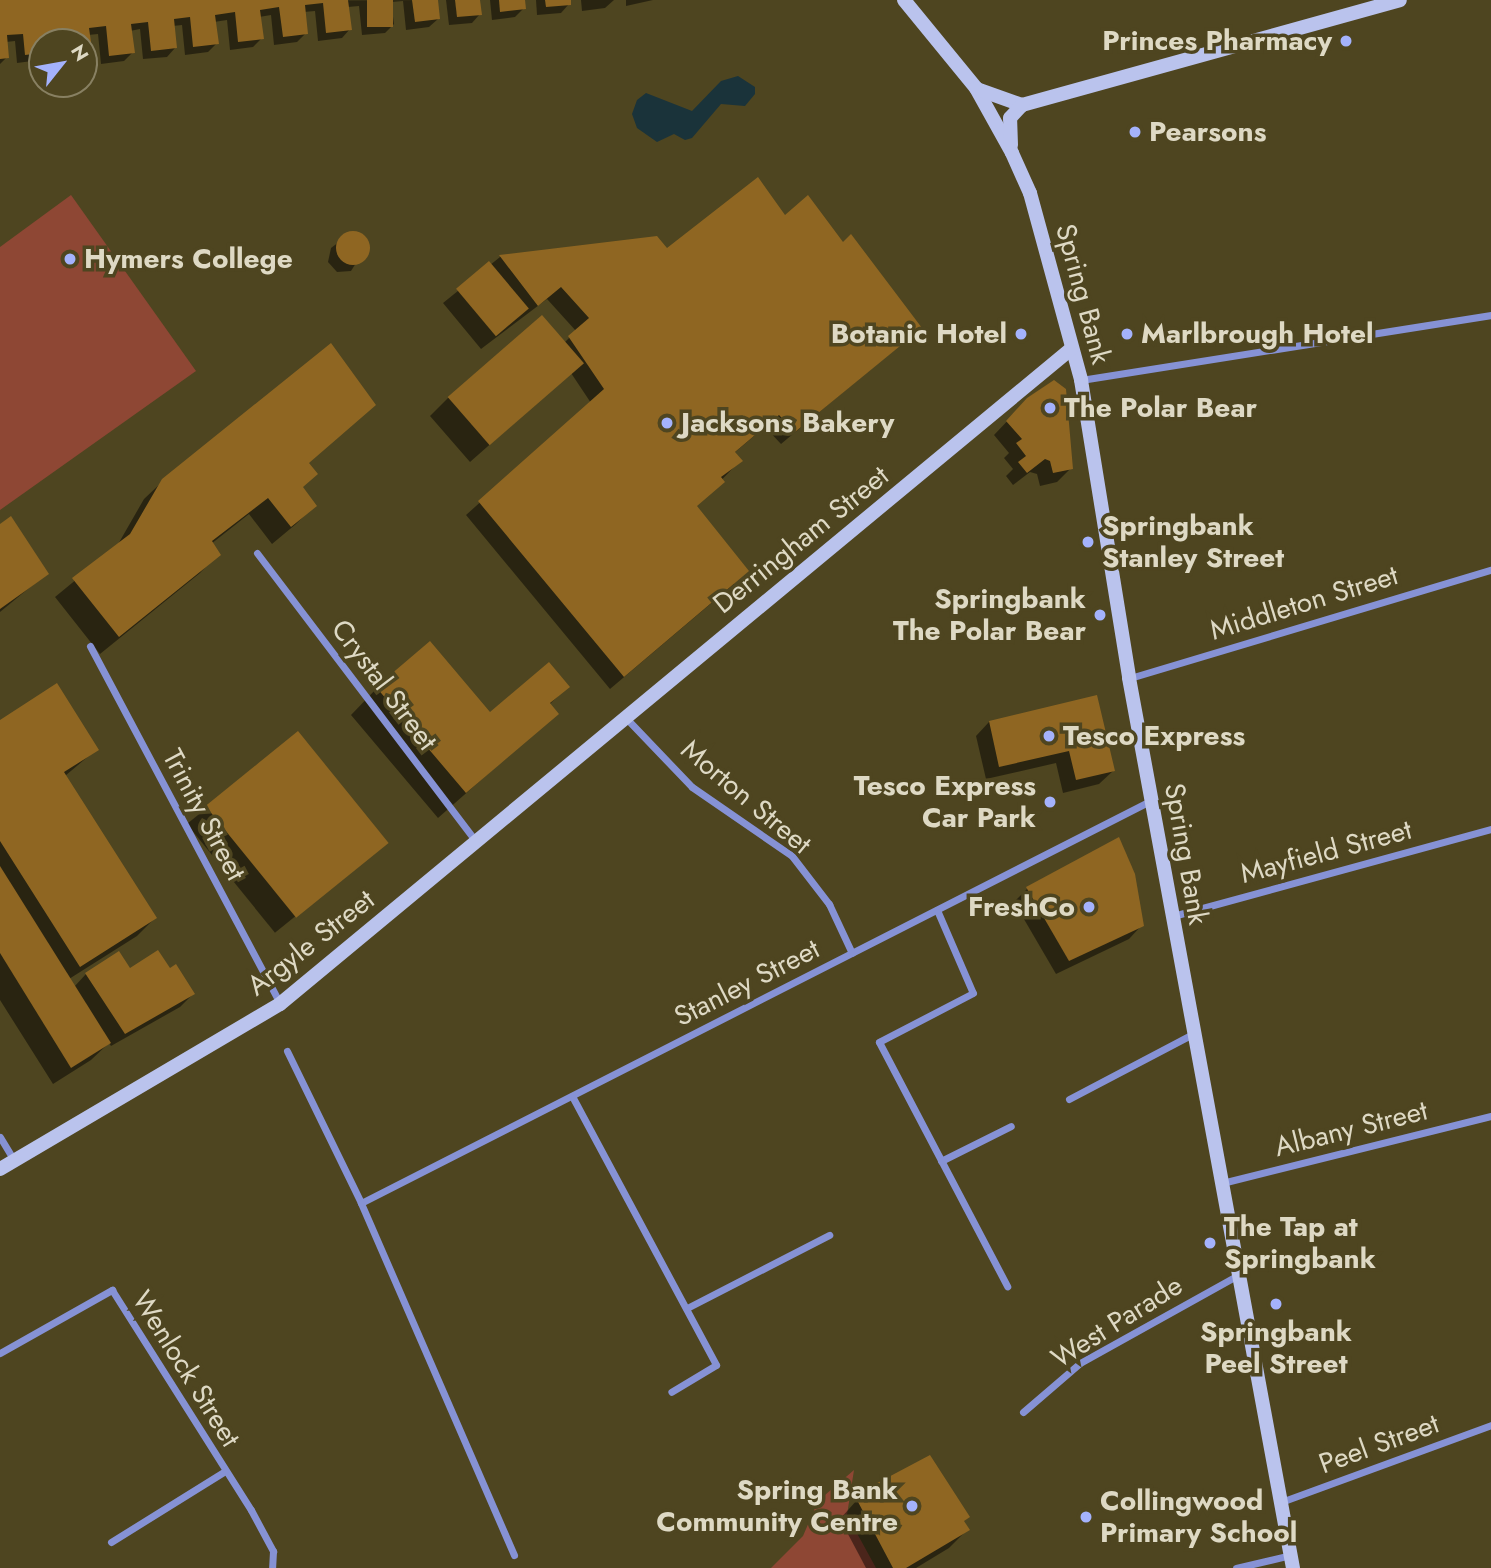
<!DOCTYPE html>
<html>
<head>
<meta charset="utf-8">
<style>
  body { margin:0 }
  #map { position:relative; width:1491px; height:1568px; overflow:hidden; background:#4e4520; font-family:Jost,sans-serif }
  div>[style] { position:absolute }
  [style*='--x'] { left:calc(var(--x)*1px); top:calc(var(--y)*1px); width:calc(var(--w)*1px); rotate:calc(var(--a)*1deg) }
  .green>* { inset:0; background:#8e4734 }
  .water>* { inset:0; background:#1a333a }
  .shadow>* { inset:0; background:#0007; transform-origin:0 0 }
  .building>* { inset:0; background:#8f6622; transform-origin:0 0 }
  .round { border-radius:50% }
  .street>* { height:7px; margin:-3.5px; padding:0 3.5px; transform-origin:3.5px; border-radius:3.5px; background:#8692d5 }
  .secondary>* { height:14px; margin:-7px; padding:0 7px; transform-origin:7px; border-radius:7px; background:#bac3ed }
  .dots>* { width:19px; height:19px; translate:-50% -50%; box-sizing:border-box; border:4px solid #4e4520; border-radius:50% }
  span { translate:-50% -50%; white-space:nowrap; text-align:center; line-height:1.15; -webkit-text-stroke:7px #4e4520; paint-order:stroke }
  .poi-label { font-size:28px; color:#ded9c4; font-weight:700 }
  .right { translate:-100% -50%; text-align:right }
  .left { translate:0 -50%; text-align:left }
  .street-label { font-size:28px; color:#ded9c4 }
  .north { position:absolute; left:28px; top:28px; width:70px; height:70px; box-sizing:border-box; background:#4e4520; border:2px solid #888062; border-radius:50%; rotate:59deg; font-size:19px; font-weight:700; line-height:28px; text-align:center; color:#ded9c4 }
  .north::after { content:''; display:block; margin:auto; width:24px; height:32px; background:#a4b2fc; clip-path:polygon(50% 0,100% 100%,50% 72%,0 100%) }
</style>
</head>
<body>
<div id="map">
  <div class="green">
    <div style="clip-path:polygon(71px 195px,196px 371px,0 510px,0 247px)"></div>
    <div style="clip-path:polygon(854px 1470px,847px 1515px,876px 1568px,771px 1568px,803px 1536px,818px 1501px)"></div>
  </div>
  <div class="water">
    <div style="clip-path:polygon(738px 76px,755px 87px,755px 94px,745px 106px,721px 104px,692px 138px,685px 140px,674px 134px,657px 142px,637px 128px,632px 114px,637px 100px,646px 93px,692px 111px,721px 81px)"></div>
  </div>
  <div class="shadow">
    <div style="clip-path:polygon(436px 0,438px 19px,429px 27px,406px 30px,403px 1px,391px 2px,394px 24px,385px 33px,362px 35px,359px 6px,348px 7px,350px 29px,342px 38px,318px 41px,315px 11px,304px 12px,306px 33px,297px 42px,274px 45px,271px 15px,259px 17px,262px 38px,253px 47px,230px 50px,227px 20px,214px 22px,217px 43px,208px 52px,185px 55px,182px 25px,173px 26px,175px 48px,167px 57px,143px 59px,140px 29px,130px 31px,133px 52px,124px 61px,101px 64px,98px 34px,88px 35px,90px 48px,84px 54px,84px 42px,57px 40px,42px 42px,40px 60px,17px 63px,15px 41px,6px 42px,7px 57px,0 64px,0 2px)"></div>
    <div style="clip-path:polygon(446px 0,479px 0,480px 14px,472px 23px,449px 25px)"></div>
    <div style="clip-path:polygon(490px 0,523px 0,524px 8px,515px 17px,492px 20px)"></div>
    <div style="clip-path:polygon(536px 0,569px 0,569px 4px,561px 13px,537px 15px)"></div>
    <div style="clip-path:polygon(581px 0,614px 0,605px 8px,582px 11px)"></div>
    <div style="clip-path:polygon(626px 0,653px 0,626px 6px)"></div>
    <div style="clip-path:polygon(785px 218px,842px 245px,920px 328px,781px 444px,765px 427px,734px 453px,740px 461px,695px 507px,734px 584px,610px 689px,466px 515px,591px 403px,571px 373px,470px 462px,430px 416px,448px 398px,564px 343px,576px 331px,547px 299px,481px 349px,443px 303px,500px 257px,656px 238px,667px 251px)"></div>
    <div style="clip-path:polygon(352px 232px,368px 244px,351px 271px,337px 272px,328px 262px,331px 248px)"></div>
    <div style="clip-path:polygon(374px 405px,307px 464px,302px 488px,314px 506px,296px 524px,272px 544px,249px 514px,211px 544px,218px 554px,200px 573px,100px 654px,55px 597px,117px 546px,144px 499px,163px 481px)"></div>
    <div style="clip-path:polygon(1014px 414px,1071px 468px,1057px 482px,1040px 486px,1037px 474px,1030px 472px,1013px 485px,1006px 476px,1013px 469px,1004px 458px,1009px 453px,994px 435px)"></div>
    <div style="clip-path:polygon(0 526px,46px 574px,0 612px)"></div>
    <div style="clip-path:polygon(567px 687px,549px 705px,557px 713px,438px 818px,351px 715px,377px 688px,489px 715px)"></div>
    <div style="clip-path:polygon(1096px 697px,1113px 771px,1099px 784px,1063px 793px,1056px 763px,986px 779px,976px 736px,989px 722px)"></div>
    <div style="clip-path:polygon(0 722px,97px 749px,65px 776px,155px 918px,137px 936px,69px 979px,74px 987px,86px 974px,169px 970px,193px 994px,180px 1007px,111px 1046px,109px 1043px,91px 1060px,53px 1084px,0 1000px)"></div>
    <div style="left:298px;top:734px;width:140px;height:143px;rotate:51deg"></div>
    <div style="clip-path:polygon(1027px 889px,1142px 925px,1129px 939px,1056px 974px,1014px 902px)"></div>
    <div style="clip-path:polygon(865px 1491px,962px 1522px,967px 1530px,949px 1548px,916px 1568px,866px 1568px,840px 1519px)"></div>
  </div>
  <div class="building">
    <div style="clip-path:polygon(0 0,348px 0,352px 30px,326px 33px,323px 3px,305px 5px,308px 34px,283px 37px,279px 7px,260px 10px,264px 39px,238px 42px,235px 12px,215px 15px,219px 44px,193px 47px,190px 17px,174px 19px,177px 48px,151px 51px,148px 22px,131px 24px,135px 53px,109px 56px,106px 26px,89px 28px,92px 49px,84px 50px,84px 42px,66px 42px,65px 32px,48px 34px,42px 53px,25px 55px,23px 34px,7px 35px,9px 58px,0 59px)"></div>
    <div style="left:367px;top:0;width:26px;height:27px"></div>
    <div style="clip-path:polygon(412px 0,438px 0,440px 19px,415px 22px)"></div>
    <div style="clip-path:polygon(455px 0,480px 0,482px 15px,457px 17px)"></div>
    <div style="clip-path:polygon(499px 0,525px 0,526px 9px,500px 12px)"></div>
    <div style="clip-path:polygon(545px 0,571px 0,571px 5px,546px 7px)"></div>
    <div style="clip-path:polygon(758px 177px,785px 215px,808px 195px,843px 242px,851px 234px,922px 328px,795px 432px,779px 415px,735px 452px,743px 461px,721px 477px,725px 482px,697px 506px,749px 571px,624px 677px,478px 501px,604px 389px,568px 336px,589px 318px,561px 287px,538px 306px,499px 255px,657px 236px,667px 248px)"></div>
    <div class="round" style="left:336px;top:231px;width:34px;height:34px"></div>
    <div style="left:489px;top:261px;width:62px;height:43px;rotate:50deg"></div>
    <div style="left:542px;top:315px;width:64px;height:125px;rotate:49deg"></div>
    <div style="clip-path:polygon(331px 343px,376px 405px,309px 463px,318px 474px,303px 487px,317px 506px,291px 527px,268px 498px,212px 541px,221px 555px,119px 637px,72px 578px,130px 534px,162px 479px)"></div>
    <div style="clip-path:polygon(1054px 380px,1066px 389px,1073px 469px,1053px 473px,1050px 461px,1045px 459px,1027px 473px,1018px 462px,1026px 456px,1016px 443px,1022px 439px,1006px 421px,1027px 398px)"></div>
    <div style="clip-path:polygon(11px 516px,49px 574px,0 609px,0 524px)"></div>
    <div style="clip-path:polygon(430px 641px,490px 712px,549px 662px,570px 687px,550px 703px,559px 714px,466px 793px,376px 687px)"></div>
    <div style="clip-path:polygon(57px 683px,99px 750px,64px 772px,157px 918px,80px 967px,0 841px,0 720px)"></div>
    <div style="clip-path:polygon(1097px 695px,1115px 771px,1076px 780px,1069px 751px,999px 767px,989px 721px)"></div>
    <div style="left:298px;top:731px;width:144px;height:119px;rotate:51deg"></div>
    <div style="clip-path:polygon(1119px 837px,1135px 874px,1144px 926px,1069px 961px,1026px 887px)"></div>
    <div style="clip-path:polygon(0 866px,111px 1043px,71px 1068px,0 953px)"></div>
    <div style="clip-path:polygon(158px 950px,170px 968px,176px 964px,195px 994px,125px 1034px,85px 973px,119px 951px,130px 968px)"></div>
    <div style="clip-path:polygon(930px 1455px,970px 1517px,964px 1521px,970px 1530px,906px 1568px,893px 1568px,857px 1500px,867px 1494px,864px 1490px)"></div>
  </div>
  <div class="street">
    <div style="--x:1081;--y:380;--w:415;--a:-9"></div>
    <div style="--x:257;--y:553;--w:362;--a:52.8"></div>
    <div style="--x:90;--y:646;--w:405;--a:62"></div>
    <div style="--x:1130;--y:678;--w:377;--a:-16.7"></div>
    <div style="--x:626;--y:718;--w:95;--a:46.3"></div>
    <div style="--x:692;--y:787;--w:121;--a:34.6"></div>
    <div style="--x:792;--y:856;--w:61;--a:52.4"></div>
    <div style="--x:829;--y:904;--w:54;--a:64.9"></div>
    <div style="--x:937;--y:910;--w:90;--a:66.6"></div>
    <div style="--x:973;--y:993;--w:106;--a:152.5"></div>
    <div style="--x:879;--y:1042;--w:276;--a:62.3"></div>
    <div style="--x:1173;--y:916;--w:330;--a:-15.3"></div>
    <div style="--x:287;--y:1051;--w:169;--a:64"></div>
    <div style="--x:572;--y:1096;--w:305;--a:61.8"></div>
    <div style="--x:716;--y:1365;--w:52;--a:149"></div>
    <div style="--x:1069;--y:1099;--w:140;--a:-27.7"></div>
    <div style="--x:0;--y:1137;--w:27;--a:59"></div>
    <div style="--x:941;--y:1161;--w:78;--a:-26.6"></div>
    <div style="--x:1222;--y:1183;--w:277;--a:-14"></div>
    <div style="--x:687;--y:1308;--w:160;--a:-27.2"></div>
    <div style="--x:0;--y:1353;--w:129;--a:-29.4"></div>
    <div style="--x:112;--y:1290;--w:260;--a:57.7"></div>
    <div style="--x:251;--y:1510;--w:47;--a:61.8"></div>
    <div style="--x:273;--y:1551;--w:17;--a:93"></div>
    <div style="--x:1023;--y:1412;--w:75;--a:-40.7"></div>
    <div style="--x:1080;--y:1363;--w:181;--a:-29.1"></div>
    <div style="--x:1281;--y:1502;--w:224;--a:-20.1"></div>
    <div style="--x:111;--y:1542;--w:134;--a:-31.9"></div>
    <div style="--x:514;--y:1555;--w:384;--a:-113.5"></div>
    <div style="--x:361;--y:1203;--w:888;--a:-27"></div>
    <div style="--x:1236;--y:1568;--w:57;--a:-13.3"></div>
  </div>
  <div class="secondary">
    <div style="--x:904;--y:0;--w:114;--a:50.7"></div>
    <div style="--x:976;--y:88;--w:74;--a:61"></div>
    <div style="--x:1012;--y:153;--w:44;--a:65.8"></div>
    <div style="--x:1030;--y:193;--w:194;--a:74.7"></div>
    <div style="--x:1081;--y:380;--w:302;--a:80.8"></div>
    <div style="--x:1129;--y:678;--w:905;--a:79.56"></div>
    <div style="--x:977;--y:89;--w:48;--a:19.6"></div>
    <div style="--x:1022;--y:105;--w:392;--a:-15.5"></div>
    <div style="--x:1011;--y:145;--w:27;--a:-92"></div>
    <div style="--x:1010;--y:118;--w:18;--a:-47"></div>
    <div style="--x:0;--y:1169;--w:325;--a:-30.5"></div>
    <div style="--x:280;--y:1004;--w:1028;--a:-39.63"></div>
  </div>
  <div class="dots">
    <div style="left:1346px;top:41px;background:#a4b2fc"></div>
    <div style="left:1135px;top:132px;background:#a4b2fc"></div>
    <div style="left:70px;top:259px;background:#a4b2fc"></div>
    <div style="left:1021px;top:334px;background:#a4b2fc"></div>
    <div style="left:1127px;top:334px;background:#a4b2fc"></div>
    <div style="left:1050px;top:408px;background:#a4b2fc"></div>
    <div style="left:667px;top:423px;background:#a4b2fc"></div>
    <div style="left:1088px;top:542px;background:#a4b2fc"></div>
    <div style="left:1100px;top:615px;background:#a4b2fc"></div>
    <div style="left:1049px;top:736px;background:#a4b2fc"></div>
    <div style="left:1050px;top:802px;background:#a4b2fc"></div>
    <div style="left:1089px;top:907px;background:#a4b2fc"></div>
    <div style="left:1210px;top:1243px;background:#a4b2fc"></div>
    <div style="left:1276px;top:1304px;background:#a4b2fc"></div>
    <div style="left:912px;top:1506px;background:#a4b2fc"></div>
    <div style="left:1086px;top:1517px;background:#a4b2fc"></div>
  </div>
  <div class="poi-label">
    <span class="right" style="left:1332px;top:41px">Princes Pharmacy</span>
    <span class="left" style="left:1149px;top:132px">Pearsons</span>
    <span class="left" style="left:84px;top:259px">Hymers College</span>
    <span class="right" style="left:1007px;top:334px">Botanic Hotel</span>
    <span class="left" style="left:1141px;top:334px">Marlbrough Hotel</span>
    <span class="left" style="left:1064px;top:408px">The Polar Bear</span>
    <span class="left" style="left:681px;top:423px">Jacksons Bakery</span>
    <span class="left" style="left:1102px;top:542px">Springbank<br>Stanley Street</span>
    <span class="right" style="left:1086px;top:615px">Springbank<br>The Polar Bear</span>
    <span class="left" style="left:1063px;top:736px">Tesco Express</span>
    <span class="right" style="left:1036px;top:802px">Tesco Express<br>Car Park</span>
    <span class="right" style="left:1075px;top:907px">FreshCo</span>
    <span class="left" style="left:1224px;top:1243px">The Tap at<br>Springbank</span>
    <span style="left:1276px;top:1348px">Springbank<br>Peel Street</span>
    <span class="right" style="left:898px;top:1506px">Spring Bank<br>Community Centre</span>
    <span class="left" style="left:1100px;top:1517px">Collingwood<br>Primary School</span>
  </div>
  <div class="street-label">
    <span style="left:1083px;top:294px;rotate:75deg">Spring Bank</span>
    <span style="left:801px;top:540px;rotate:-39deg">Derringham Street</span>
    <span style="left:1304px;top:603px;rotate:-17deg">Middleton Street</span>
    <span style="left:384px;top:685px;rotate:53deg">Crystal Street</span>
    <span style="left:746px;top:797px;rotate:40deg">Morton Street</span>
    <span style="left:204px;top:815px;rotate:62deg">Trinity Street</span>
    <span style="left:1326px;top:852px;rotate:-15deg">Mayfield Street</span>
    <span style="left:1186px;top:854px;rotate:80deg">Spring Bank</span>
    <span style="left:311px;top:943px;rotate:-38deg">Argyle Street</span>
    <span style="left:747px;top:983px;rotate:-27deg">Stanley Street</span>
    <span style="left:1351px;top:1129px;rotate:-14deg">Albany Street</span>
    <span style="left:1117px;top:1322px;rotate:-32deg">West Parade</span>
    <span style="left:186px;top:1369px;rotate:58deg">Wenlock Street</span>
    <span style="left:1379px;top:1444px;rotate:-20deg">Peel Street</span>
  </div>
  <div class="north">N</div>
</div>
</body>
</html>
